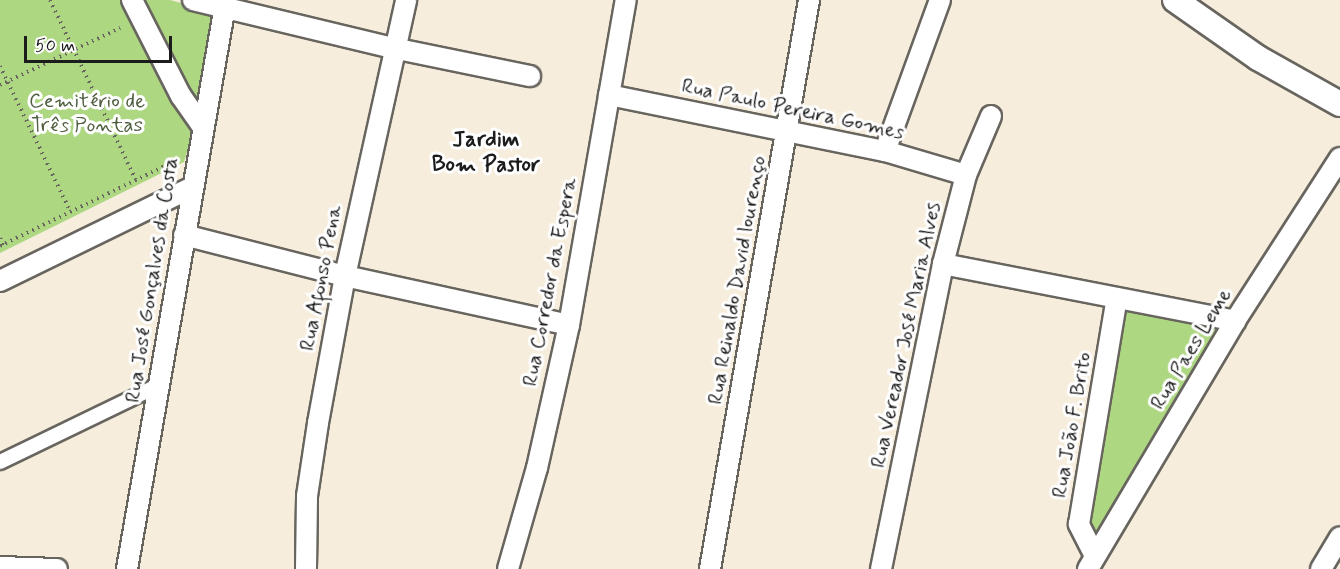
<!DOCTYPE html>
<html>
<head>
<meta charset="utf-8">
<style>
  body { margin:0 }
  #map { position:relative; width:1340px; height:569px; overflow:hidden; background:#f6eddc; font-family:Mynerve,sans-serif }
  div>[style] { position:absolute }
  [style*='--x'] { left:calc(var(--x)*1px); top:calc(var(--y)*1px); width:calc(var(--w)*1px); rotate:calc(var(--a)*1deg) }
  .green>* { inset:0; background:#aed782 }
  .path>* { height:4px; margin-top:-2px; transform-origin:0; background:repeating-linear-gradient(90deg,#68655f 0 1.5px,transparent 0 6px) }
  .roads { filter:drop-shadow(2px 0 #68655f) drop-shadow(-2px 0 #68655f) drop-shadow(0 2px #68655f) drop-shadow(0 -2px #68655f) }
  .pedestrian>* { height:14px; margin:-7px; padding:0 7px; transform-origin:7px; border-radius:7px; background:#fff }
  .minor>* { height:20px; margin:-10px; padding:0 10px; transform-origin:10px; border-radius:10px; background:#fff }
  .tertiary>* { height:24px; margin:-12px; padding:0 12px; transform-origin:12px; border-radius:12px; background:#fff }
  span { translate:-50% -50%; white-space:nowrap; text-align:center; line-height:1.15; -webkit-text-stroke:6px #fff; paint-order:stroke }
  .park-label { font-size:21px; color:#4f5d40 }
  .street-label { font-size:21px; color:#1c1c1c }
  .neighbourhood-label { font-size:22px; color:#1c1c1c; font-weight:700 }
  .scale { position:absolute; left:24px; top:36px; width:148px; height:27px; box-sizing:border-box; border:3px solid #1c1c1c; border-top:0; padding-left:8px; font-size:18px; line-height:21px; white-space:nowrap; color:#1c1c1c; -webkit-text-stroke:4px #fff; paint-order:stroke }
</style>
</head>
<body>
<div id="map">
  <div class="green">
    <div style="clip-path:polygon(0 0,127px 0,193px 133px,184px 162px,0 253px)"></div>
    <div style="clip-path:polygon(140px 0,170px 0,215px 12px,204px 98px,186px 93px)"></div>
    <div style="clip-path:polygon(1124px 307px,1223px 326px,1094px 553px,1082px 530px)"></div>
  </div>
  <div class="path">
    <div style="--x:50;--y:0;--w:199;--a:64.5"></div>
    <div style="--x:0;--y:66;--w:161;--a:64.2"></div>
    <div style="--x:0;--y:85;--w:133;--a:-25.4"></div>
    <div style="--x:0;--y:238;--w:8;--a:67"></div>
    <div style="--x:0;--y:246;--w:186;--a:-25.9"></div>
  </div>
  <div class="roads">
    <div class="pedestrian">
      <div style="--x:0;--y:462;--w:177;--a:-25.8"></div>
    </div>
    <div class="minor">
      <div style="--x:132;--y:0;--w:108;--a:63"></div>
      <div style="--x:181;--y:96;--w:37;--a:55"></div>
      <div style="--x:193;--y:0;--w:206;--a:13.5"></div>
      <div style="--x:393;--y:48;--w:140;--a:11.6"></div>
      <div style="--x:609;--y:95;--w:282;--a:11.5"></div>
      <div style="--x:885;--y:151;--w:84;--a:16.5"></div>
      <div style="--x:885;--y:151;--w:161;--a:-70"></div>
      <div style="--x:184;--y:235;--w:166;--a:14.3"></div>
      <div style="--x:345;--y:276;--w:229;--a:12.3"></div>
      <div style="--x:943;--y:264;--w:298;--a:11"></div>
      <div style="--x:0;--y:281;--w:212;--a:-26"></div>
      <div style="--x:1095;--y:556;--w:36;--a:-117"></div>
      <div style="--x:1079;--y:524;--w:229;--a:-80.5"></div>
      <div style="--x:0;--y:567;--w:57;--a:2"></div>
      <div style="--x:127;--y:569;--w:578;--a:-80.13"></div>
      <div style="--x:306;--y:569;--w:73;--a:-89.2"></div>
      <div style="--x:307;--y:496;--w:74;--a:-81.4"></div>
      <div style="--x:318;--y:423;--w:149;--a:-79.6"></div>
      <div style="--x:345;--y:276;--w:283;--a:-77.5"></div>
      <div style="--x:508;--y:569;--w:105;--a:-74"></div>
      <div style="--x:537;--y:468;--w:147;--a:-77.4"></div>
      <div style="--x:569;--y:325;--w:330;--a:-80.1"></div>
      <div style="--x:710;--y:569;--w:578;--a:-80.13"></div>
      <div style="--x:881;--y:569;--w:311;--a:-78.5"></div>
      <div style="--x:943;--y:264;--w:92;--a:-75.5"></div>
      <div style="--x:966;--y:175;--w:64;--a:-67"></div>
      <div style="--x:1088;--y:569;--w:288;--a:-59.3"></div>
      <div style="--x:1235;--y:321;--w:194;--a:-57.2"></div>
      <div style="--x:1321;--y:569;--w:37;--a:-59"></div>
    </div>
    <div class="tertiary">
      <div style="--x:1175;--y:0;--w:101;--a:34.9"></div>
      <div style="--x:1258;--y:58;--w:94;--a:29.3"></div>
    </div>
  </div>
  <div class="park-label">
    <span style="left:87px;top:113px">Cemitério de<br>Três Pontas</span>
  </div>
  <div class="street-label">
    <span style="left:793px;top:109px;rotate:12deg">Rua Paulo Pereira Gomes</span>
    <span style="left:321px;top:278px;rotate:-79deg">Rua Afonso Pena</span>
    <span style="left:152px;top:280px;rotate:-81deg">Rua José Gonçalves da Costa</span>
    <span style="left:737px;top:280px;rotate:-80deg">Rua Reinaldo David lourenço</span>
    <span style="left:550px;top:282px;rotate:-79deg">Rua Corredor da Espera</span>
    <span style="left:906px;top:335px;rotate:-78deg">Rua Vereador José Maria Alves</span>
    <span style="left:1191px;top:349px;rotate:-59deg">Rua Paes Leme</span>
    <span style="left:1072px;top:425px;rotate:-80deg">Rua João F. Brito</span>
  </div>
  <div class="neighbourhood-label">
    <span style="left:486px;top:153px">Jardim<br>Bom Pastor</span>
  </div>
  <div class="scale">50 m</div>
</div>
</body>
</html>
